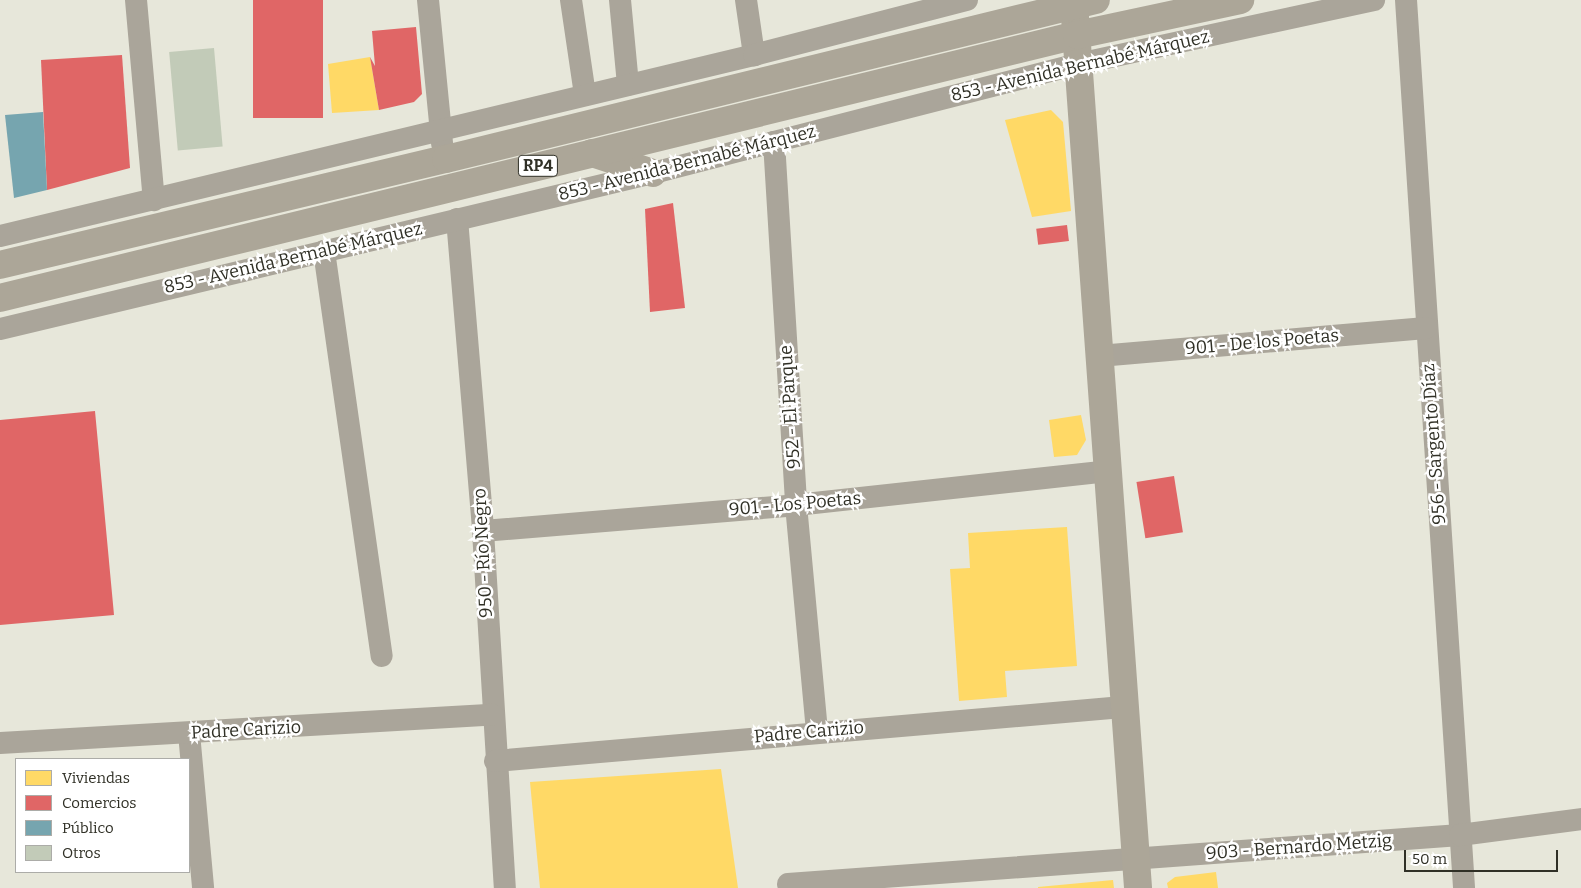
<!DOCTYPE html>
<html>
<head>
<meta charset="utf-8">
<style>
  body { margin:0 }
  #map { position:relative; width:1581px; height:888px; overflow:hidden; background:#e7e7da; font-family:Bitter,serif }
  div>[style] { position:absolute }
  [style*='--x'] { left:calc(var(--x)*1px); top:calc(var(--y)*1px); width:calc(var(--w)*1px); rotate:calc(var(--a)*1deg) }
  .homes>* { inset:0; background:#ffd966 }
  .shops>* { inset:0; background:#e06666; transform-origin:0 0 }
  .public>* { inset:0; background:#76a5af }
  .building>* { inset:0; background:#c2cbb8; transform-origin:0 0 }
  .minor>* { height:22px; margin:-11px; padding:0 11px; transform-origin:11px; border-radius:11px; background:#aaa59a }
  .major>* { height:28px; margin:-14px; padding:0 14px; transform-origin:14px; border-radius:14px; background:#aca698 }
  span { translate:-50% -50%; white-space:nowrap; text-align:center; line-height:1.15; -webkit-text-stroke:5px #fff; paint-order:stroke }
  .shield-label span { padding:1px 4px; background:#fff; border:1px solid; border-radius:4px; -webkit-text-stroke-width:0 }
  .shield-label { font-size:16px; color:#303026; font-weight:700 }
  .street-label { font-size:18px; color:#303026 }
  .legend { position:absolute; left:15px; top:758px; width:175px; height:115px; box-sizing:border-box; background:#fff; border:1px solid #acaca8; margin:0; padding:6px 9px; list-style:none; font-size:15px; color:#303026 }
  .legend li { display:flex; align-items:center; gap:10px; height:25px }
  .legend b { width:25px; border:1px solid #acaca8 }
  .scale { position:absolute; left:1404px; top:850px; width:154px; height:22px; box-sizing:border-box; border:2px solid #303026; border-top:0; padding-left:6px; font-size:15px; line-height:18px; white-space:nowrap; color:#303026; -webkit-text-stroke:4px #fff; paint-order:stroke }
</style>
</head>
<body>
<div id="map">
  <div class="homes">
    <div style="clip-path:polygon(370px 57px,379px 110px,332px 113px,328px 64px)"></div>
    <div style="clip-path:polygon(1051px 110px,1063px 122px,1071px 211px,1032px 217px,1005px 120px)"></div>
    <div style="clip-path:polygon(1081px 415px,1086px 440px,1077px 455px,1054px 457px,1049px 420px)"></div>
    <div style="clip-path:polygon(1067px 527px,1077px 666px,1005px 671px,1007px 697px,959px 701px,950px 569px,970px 568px,968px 533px)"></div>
    <div style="clip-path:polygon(721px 769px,738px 888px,540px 888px,530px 782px)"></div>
    <div style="clip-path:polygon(1216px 872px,1218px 888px,1168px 888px,1167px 883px,1175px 877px)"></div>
    <div style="clip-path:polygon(1113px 880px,1114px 888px,1038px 888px,1038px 887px)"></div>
  </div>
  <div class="shops">
    <div style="left:253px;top:0;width:70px;height:118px"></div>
    <div style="clip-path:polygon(416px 27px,422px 94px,414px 102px,379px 110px,370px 57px,375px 66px,372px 31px)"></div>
    <div style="clip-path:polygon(122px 55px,130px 168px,47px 190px,41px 60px)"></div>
    <div style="clip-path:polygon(673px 203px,685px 308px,650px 312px,645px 209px)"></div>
    <div style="left:1067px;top:225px;width:16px;height:31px;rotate:83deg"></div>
    <div style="clip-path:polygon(95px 411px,114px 615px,0 625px,0 420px)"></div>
    <div style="left:1174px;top:476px;width:57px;height:38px;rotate:81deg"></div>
  </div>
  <div class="public">
    <div style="clip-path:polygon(43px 112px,47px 190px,14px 198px,5px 115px)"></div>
  </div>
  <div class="building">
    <div style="left:214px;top:48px;width:99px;height:45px;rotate:85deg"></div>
  </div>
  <div class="minor">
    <div style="--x:136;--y:0;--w:201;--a:84.9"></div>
    <div style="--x:428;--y:0;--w:144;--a:84.4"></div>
    <div style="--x:571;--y:0;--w:96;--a:81.6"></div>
    <div style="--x:620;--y:0;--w:85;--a:84.6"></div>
    <div style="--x:746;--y:0;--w:56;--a:81.7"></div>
    <div style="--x:1406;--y:0;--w:890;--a:86.26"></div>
    <div style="--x:774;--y:142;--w:364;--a:86.5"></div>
    <div style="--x:796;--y:505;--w:227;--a:84.7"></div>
    <div style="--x:457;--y:219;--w:313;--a:85.2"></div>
    <div style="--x:483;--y:531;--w:358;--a:86.5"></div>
    <div style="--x:0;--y:236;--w:775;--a:-13.5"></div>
    <div style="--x:754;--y:55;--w:220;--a:-14.5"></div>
    <div style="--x:324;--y:251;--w:409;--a:81.9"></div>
    <div style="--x:0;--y:329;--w:671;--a:-13.44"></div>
    <div style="--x:653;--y:173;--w:439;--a:-14.4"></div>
    <div style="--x:1078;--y:64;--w:303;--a:-12.2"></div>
    <div style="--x:1099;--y:356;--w:328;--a:-4.9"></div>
    <div style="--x:483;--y:531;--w:314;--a:-4.7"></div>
    <div style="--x:796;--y:505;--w:314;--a:-6.2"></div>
    <div style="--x:189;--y:733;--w:156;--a:84.8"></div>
    <div style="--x:0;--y:743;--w:493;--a:-3.3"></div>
    <div style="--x:495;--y:761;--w:630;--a:-4.91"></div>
    <div style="--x:788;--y:884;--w:674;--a:-4.17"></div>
    <div style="--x:1460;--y:835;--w:122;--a:-7.5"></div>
  </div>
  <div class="major">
    <div style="--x:1075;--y:17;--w:873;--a:85.86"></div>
    <div style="--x:592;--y:153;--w:64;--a:18.2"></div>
    <div style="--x:0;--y:265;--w:458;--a:-13.4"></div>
    <div style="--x:446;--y:159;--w:669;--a:-13.75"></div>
    <div style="--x:0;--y:298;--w:1109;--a:-13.72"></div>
    <div style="--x:1077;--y:35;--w:167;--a:-12.1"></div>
  </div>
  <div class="shield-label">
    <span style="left:538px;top:166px">RP4</span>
  </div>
  <div class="street-label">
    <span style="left:1080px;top:66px;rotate:-13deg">853 - Avenida Bernabé Márquez</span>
    <span style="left:687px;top:163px;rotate:-14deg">853 - Avenida Bernabé Márquez</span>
    <span style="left:293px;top:258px;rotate:-13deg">853 - Avenida Bernabé Márquez</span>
    <span style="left:1262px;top:342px;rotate:-5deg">901 - De los Poetas</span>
    <span style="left:790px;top:407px;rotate:-94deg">952 - El Parque</span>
    <span style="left:1434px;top:444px;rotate:-94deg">956 - Sargento Díaz</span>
    <span style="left:795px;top:504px;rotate:-5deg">901 - Los Poetas</span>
    <span style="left:483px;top:553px;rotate:-93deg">950 - Río Negro</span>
    <span style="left:246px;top:730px;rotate:-3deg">Padre Carizio</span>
    <span style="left:809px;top:732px;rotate:-5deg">Padre Carizio</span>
    <span style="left:1299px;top:847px;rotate:-4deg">903 - Bernardo Metzig</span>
  </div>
  <ul class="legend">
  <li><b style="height:14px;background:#ffd966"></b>Viviendas</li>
  <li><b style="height:14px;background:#e06666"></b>Comercios</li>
  <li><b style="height:14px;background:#76a5af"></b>Público</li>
  <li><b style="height:14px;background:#c2cbb8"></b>Otros</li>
  </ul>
  <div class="scale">50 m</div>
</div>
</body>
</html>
